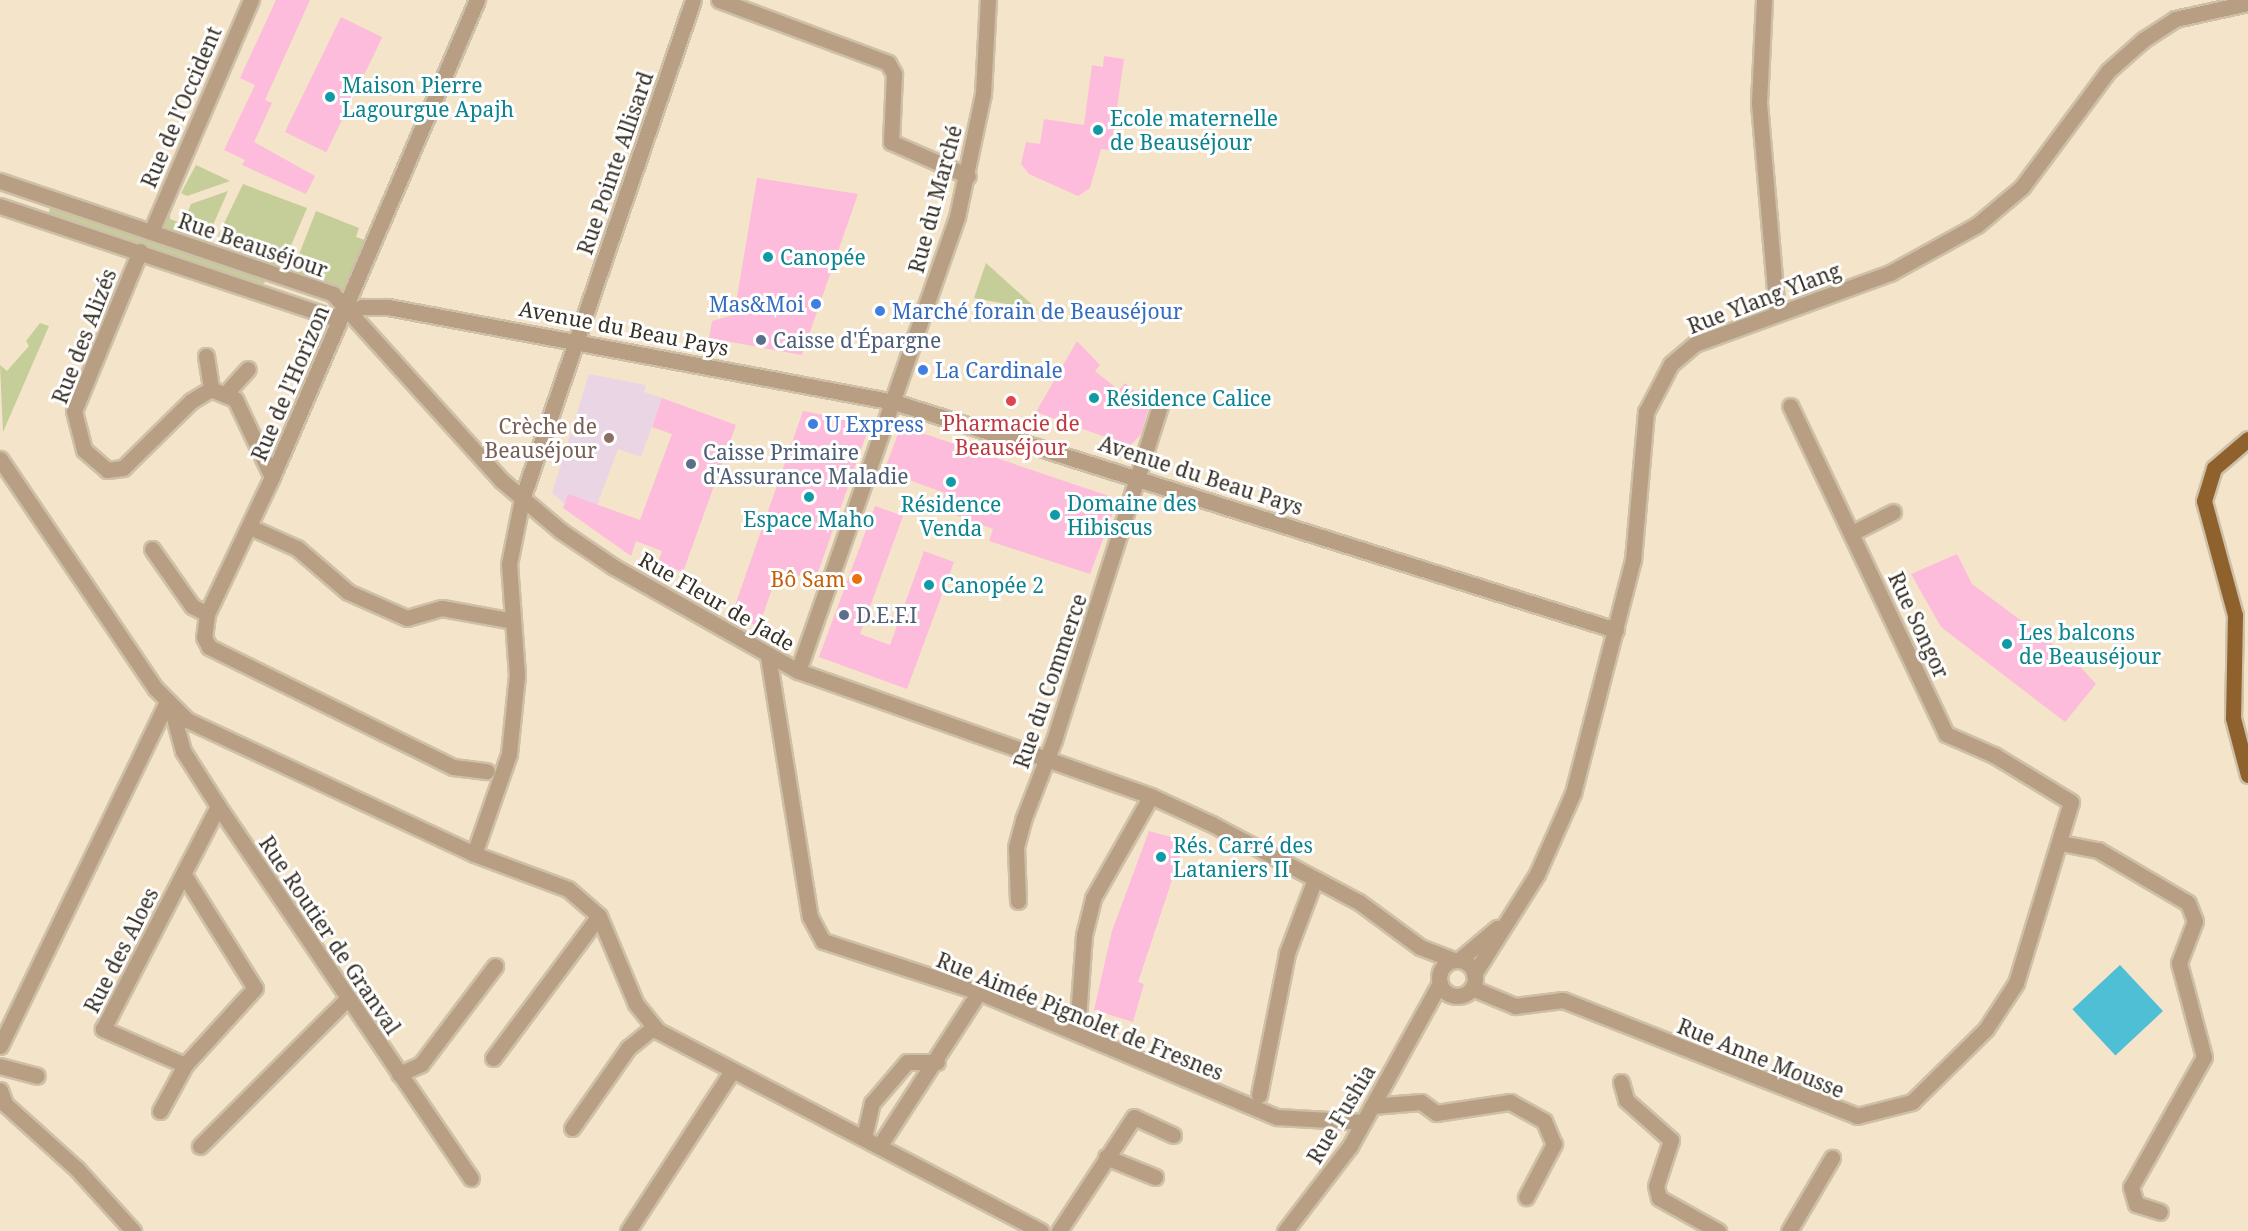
<!DOCTYPE html>
<html>
<head>
<meta charset="utf-8">
<style>
  body { margin:0 }
  #map { position:relative; width:2248px; height:1231px; overflow:hidden; background:#f4e4c9; font-family:"Noto Serif",serif }
  div>[style] { position:absolute }
  [style*='--x'] { left:calc(var(--x)*1px); top:calc(var(--y)*1px); width:calc(var(--w)*1px); rotate:calc(var(--a)*1deg) }
  .education>* { inset:0; background:#ead5e4 }
  .green>* { inset:0; background:#c5cd98 }
  .water>* { inset:0; background:#4ebfd5; transform-origin:0 0 }
  .building>* { inset:0; background:#fdbcdc; transform-origin:0 0 }
  .roads { filter:drop-shadow(2px 0 #cec0a8) drop-shadow(-2px 0 #cec0a8) drop-shadow(0 2px #cec0a8) drop-shadow(0 -2px #cec0a8) }
  .minor>* { height:15px; margin:-7.5px; padding:0 7.5px; transform-origin:7.5px; border-radius:7.5px; background:#b89f84 }
  .minor>.ring { margin:-7.5px; padding:0; box-sizing:content-box; background:none; border:15px solid #b89f84; border-radius:50% }
  .major>* { height:15px; margin:-7.5px; padding:0 7.5px; transform-origin:7.5px; border-radius:7.5px; background:#8f622d }
  .dots>* { width:16px; height:16px; translate:-50% -50%; box-sizing:border-box; border:3px solid #fff; border-radius:50% }
  span { translate:-50% -50%; white-space:nowrap; text-align:center; line-height:1.15; -webkit-text-stroke:6px #fff; paint-order:stroke }
  .culture-label { font-size:21px; color:#0d838f }
  .left { translate:0 -50%; text-align:left }
  .street-label { font-size:21px; color:#363026 }
  .shop-label { font-size:21px; color:#366cbe }
  .right { translate:-100% -50%; text-align:right }
  .service-label { font-size:21px; color:#4e5e75 }
  .health-label { font-size:21px; color:#be3a42 }
  .education-label { font-size:21px; color:#785e54 }
  .food-label { font-size:21px; color:#c56008 }
</style>
</head>
<body>
<div id="map">
  <div class="education">
    <div style="clip-path:polygon(589px 374px,646px 385px,644px 392px,662px 398px,641px 457px,618px 449px,597px 505px,565px 504px,552px 493px)"></div>
  </div>
  <div class="green">
    <div style="clip-path:polygon(196px 165px,230px 181px,187px 196px,181px 193px)"></div>
    <div style="clip-path:polygon(243px 184px,307px 208px,284px 262px,275px 267px,216px 240px)"></div>
    <div style="clip-path:polygon(228px 191px,206px 241px,166px 228px,162px 220px,171px 199px,170px 219px,183px 224px,191px 204px)"></div>
    <div style="clip-path:polygon(52px 204px,262px 276px,265px 283px,258px 286px,48px 214px)"></div>
    <div style="clip-path:polygon(316px 211px,359px 228px,356px 237px,365px 240px,343px 290px,293px 270px)"></div>
    <div style="clip-path:polygon(986px 263px,1038px 310px,974px 298px)"></div>
    <div style="clip-path:polygon(40px 323px,49px 326px,3px 432px,0 365px,7px 371px,29px 346px,26px 341px)"></div>
  </div>
  <div class="water">
    <div style="left:2120px;top:965px;width:63px;height:65px;rotate:47deg"></div>
  </div>
  <div class="building">
    <div style="clip-path:polygon(276px 0,310px 0,265px 100px,272px 103px,254px 142px,315px 176px,306px 194px,242px 165px,245px 160px,224px 150px,255px 85px,240px 78px)"></div>
    <div style="left:341px;top:17px;width:46px;height:128px;rotate:26deg"></div>
    <div style="clip-path:polygon(1104px 56px,1124px 59px,1111px 150px,1101px 149px,1090px 188px,1078px 196px,1029px 174px,1021px 164px,1026px 142px,1040px 144px,1044px 119px,1084px 125px,1092px 65px,1103px 67px)"></div>
    <div style="clip-path:polygon(757px 178px,858px 194px,802px 355px,709px 338px,712px 321px,734px 315px)"></div>
    <div style="clip-path:polygon(1077px 341px,1100px 365px,1095px 371px,1119px 390px,1125px 383px,1150px 404px,1141px 434px,1130px 446px,1036px 412px)"></div>
    <div style="clip-path:polygon(662px 398px,736px 425px,683px 572px,658px 563px,662px 551px,636px 541px,631px 556px,563px 508px,568px 494px,640px 520px,672px 434px,652px 427px)"></div>
    <div style="clip-path:polygon(803px 411px,870px 424px,815px 581px,779px 569px,759px 626px,731px 617px)"></div>
    <div style="clip-path:polygon(901px 426px,1118px 499px,1090px 574px,989px 541px,993px 529px,939px 509px,945px 493px,884px 471px)"></div>
    <div style="clip-path:polygon(875px 506px,903px 516px,860px 634px,890px 645px,924px 551px,954px 562px,907px 689px,819px 657px)"></div>
    <div style="clip-path:polygon(1957px 554px,1972px 584px,2074px 660px,2096px 684px,2065px 722px,1941px 627px,1911px 574px)"></div>
    <div style="clip-path:polygon(1149px 831px,1185px 841px,1138px 982px,1144px 984px,1133px 1022px,1094px 1010px,1112px 931px)"></div>
  </div>
  <div class="roads">
    <div class="minor">
      <div style="--x:477;--y:0;--w:519;--a:113.26"></div>
      <div style="--x:272;--y:477;--w:152;--a:115.4"></div>
      <div style="--x:207;--y:614;--w:23;--a:97"></div>
      <div style="--x:204;--y:637;--w:11;--a:63"></div>
      <div style="--x:209;--y:647;--w:272;--a:26.2"></div>
      <div style="--x:453;--y:767;--w:34;--a:7"></div>
      <div style="--x:719;--y:0;--w:180;--a:20.4"></div>
      <div style="--x:888;--y:63;--w:13;--a:61"></div>
      <div style="--x:894;--y:74;--w:68;--a:92.5"></div>
      <div style="--x:891;--y:142;--w:84;--a:23.8"></div>
      <div style="--x:1764;--y:0;--w:103;--a:92.8"></div>
      <div style="--x:1759;--y:103;--w:211;--a:85.1"></div>
      <div style="--x:0;--y:181;--w:352;--a:18.7"></div>
      <div style="--x:333;--y:294;--w:251;--a:47.9"></div>
      <div style="--x:501;--y:480;--w:79;--a:40.4"></div>
      <div style="--x:561;--y:531;--w:64;--a:34.2"></div>
      <div style="--x:614;--y:567;--w:211;--a:29.5"></div>
      <div style="--x:798;--y:671;--w:374;--a:19.5"></div>
      <div style="--x:1151;--y:796;--w:67;--a:24.7"></div>
      <div style="--x:1212;--y:824;--w:166;--a:28"></div>
      <div style="--x:1359;--y:902;--w:76;--a:36.4"></div>
      <div style="--x:1420;--y:947;--w:36;--a:21"></div>
      <div style="--x:0;--y:206;--w:349;--a:18.5"></div>
      <div style="--x:331;--y:317;--w:33;--a:-18"></div>
      <div style="--x:362;--y:307;--w:26;--a:0"></div>
      <div style="--x:388;--y:307;--w:515;--a:10.63"></div>
      <div style="--x:894;--y:402;--w:757;--a:17.53"></div>
      <div style="--x:151;--y:232;--w:253;--a:-66.7"></div>
      <div style="--x:140;--y:251;--w:173;--a:112.4"></div>
      <div style="--x:74;--y:411;--w:40;--a:75.6"></div>
      <div style="--x:84;--y:450;--w:30;--a:41"></div>
      <div style="--x:107;--y:470;--w:16;--a:-7"></div>
      <div style="--x:123;--y:468;--w:95;--a:-44.6"></div>
      <div style="--x:191;--y:401;--w:23;--a:-31"></div>
      <div style="--x:211;--y:389;--w:26;--a:23"></div>
      <div style="--x:235;--y:399;--w:86;--a:64.6"></div>
      <div style="--x:206;--y:356;--w:33;--a:81"></div>
      <div style="--x:227;--y:392;--w:31;--a:-48"></div>
      <div style="--x:0;--y:459;--w:277;--a:55.9"></div>
      <div style="--x:155;--y:688;--w:45;--a:45"></div>
      <div style="--x:187;--y:720;--w:317;--a:25"></div>
      <div style="--x:474;--y:854;--w:100;--a:20.4"></div>
      <div style="--x:568;--y:889;--w:41;--a:41.1"></div>
      <div style="--x:599;--y:916;--w:95;--a:67.2"></div>
      <div style="--x:636;--y:1004;--w:35;--a:51"></div>
      <div style="--x:658;--y:1031;--w:432;--a:27.6"></div>
      <div style="--x:250;--y:527;--w:51;--a:24.1"></div>
      <div style="--x:297;--y:548;--w:67;--a:40.8"></div>
      <div style="--x:348;--y:592;--w:64;--a:23.8"></div>
      <div style="--x:407;--y:618;--w:36;--a:-16"></div>
      <div style="--x:442;--y:608;--w:72;--a:10.4"></div>
      <div style="--x:1852;--y:533;--w:46;--a:-27.1"></div>
      <div style="--x:152;--y:549;--w:70;--a:54.9"></div>
      <div style="--x:192;--y:606;--w:17;--a:28"></div>
      <div style="--x:768;--y:656;--w:264;--a:80.9"></div>
      <div style="--x:810;--y:917;--w:27;--a:62"></div>
      <div style="--x:823;--y:941;--w:164;--a:18.1"></div>
      <div style="--x:979;--y:992;--w:323;--a:22.8"></div>
      <div style="--x:1277;--y:1117;--w:86;--a:3.3"></div>
      <div style="--x:798;--y:671;--w:481;--a:-70.7"></div>
      <div style="--x:957;--y:217;--w:126;--a:-78.1"></div>
      <div style="--x:983;--y:94;--w:94;--a:-87"></div>
      <div style="--x:171;--y:707;--w:46;--a:74.7"></div>
      <div style="--x:183;--y:751;--w:65;--a:57.5"></div>
      <div style="--x:218;--y:806;--w:450;--a:55.8"></div>
      <div style="--x:2061;--y:843;--w:38;--a:11"></div>
      <div style="--x:2098;--y:850;--w:104;--a:30.5"></div>
      <div style="--x:2188;--y:903;--w:19;--a:69"></div>
      <div style="--x:2195;--y:921;--w:45;--a:110.9"></div>
      <div style="--x:2179;--y:963;--w:97;--a:75.1"></div>
      <div style="--x:2204;--y:1057;--w:149;--a:119.3"></div>
      <div style="--x:2131;--y:1187;--w:18;--a:74"></div>
      <div style="--x:2136;--y:1204;--w:25;--a:18"></div>
      <div style="--x:474;--y:854;--w:106;--a:-70.7"></div>
      <div style="--x:509;--y:754;--w:79;--a:-84.2"></div>
      <div style="--x:517;--y:675;--w:111;--a:-94.1"></div>
      <div style="--x:509;--y:564;--w:66;--a:-78.7"></div>
      <div style="--x:522;--y:499;--w:527;--a:-71.08"></div>
      <div style="--x:184;--y:875;--w:133;--a:57.9"></div>
      <div style="--x:255;--y:988;--w:104;--a:132.3"></div>
      <div style="--x:185;--y:1065;--w:90;--a:-156.3"></div>
      <div style="--x:103;--y:1029;--w:251;--a:-62.7"></div>
      <div style="--x:1018;--y:901;--w:54;--a:-92.1"></div>
      <div style="--x:1016;--y:847;--w:28;--a:-75"></div>
      <div style="--x:1023;--y:820;--w:86;--a:-68.8"></div>
      <div style="--x:1054;--y:740;--w:351;--a:-72.4"></div>
      <div style="--x:1459;--y:960;--w:50;--a:-40.1"></div>
      <div class="ring" style="left:1439px;top:960px;width:21px;height:21px"></div>
      <div style="--x:1474;--y:974;--w:118;--a:-57.8"></div>
      <div style="--x:1537;--y:874;--w:89;--a:-66"></div>
      <div style="--x:1573;--y:793;--w:241;--a:-75.6"></div>
      <div style="--x:1633;--y:560;--w:149;--a:-85"></div>
      <div style="--x:1646;--y:412;--w:54;--a:-62.5"></div>
      <div style="--x:1671;--y:364;--w:31;--a:-40"></div>
      <div style="--x:1695;--y:344;--w:208;--a:-20"></div>
      <div style="--x:1890;--y:273;--w:99;--a:-28.9"></div>
      <div style="--x:1977;--y:225;--w:59;--a:-40.2"></div>
      <div style="--x:2022;--y:187;--w:144;--a:-53.4"></div>
      <div style="--x:2108;--y:71;--w:47;--a:-41.5"></div>
      <div style="--x:2143;--y:40;--w:38;--a:-33"></div>
      <div style="--x:2175;--y:19;--w:75;--a:-12.4"></div>
      <div style="--x:1472;--y:988;--w:47;--a:22.7"></div>
      <div style="--x:1515;--y:1006;--w:48;--a:-7.1"></div>
      <div style="--x:1563;--y:1000;--w:316;--a:21.5"></div>
      <div style="--x:1857;--y:1116;--w:57;--a:-14.3"></div>
      <div style="--x:1912;--y:1102;--w:104;--a:-44.6"></div>
      <div style="--x:1986;--y:1029;--w:55;--a:-56.9"></div>
      <div style="--x:2016;--y:983;--w:189;--a:-73.1"></div>
      <div style="--x:2071;--y:802;--w:90;--a:-148.6"></div>
      <div style="--x:1994;--y:755;--w:52;--a:-156.4"></div>
      <div style="--x:1946;--y:734;--w:363;--a:-115.4"></div>
      <div style="--x:1078;--y:1018;--w:83;--a:-85.9"></div>
      <div style="--x:1084;--y:935;--w:38;--a:-76"></div>
      <div style="--x:1093;--y:898;--w:117;--a:-60.4"></div>
      <div style="--x:0;--y:1046;--w:382;--a:-64.1"></div>
      <div style="--x:493;--y:1058;--w:177;--a:-53.3"></div>
      <div style="--x:0;--y:1066;--w:38;--a:15"></div>
      <div style="--x:399;--y:1074;--w:24;--a:-24"></div>
      <div style="--x:421;--y:1064;--w:123;--a:-52.9"></div>
      <div style="--x:1621;--y:1082;--w:19;--a:74"></div>
      <div style="--x:1626;--y:1100;--w:60;--a:41.6"></div>
      <div style="--x:1671;--y:1140;--w:48;--a:108.1"></div>
      <div style="--x:1656;--y:1186;--w:12;--a:76"></div>
      <div style="--x:1659;--y:1198;--w:68;--a:29.2"></div>
      <div style="--x:0;--y:1090;--w:15;--a:70"></div>
      <div style="--x:5;--y:1104;--w:97;--a:42.1"></div>
      <div style="--x:77;--y:1169;--w:84;--a:47.9"></div>
      <div style="--x:1259;--y:1095;--w:145;--a:-78.8"></div>
      <div style="--x:1287;--y:953;--w:79;--a:-69.3"></div>
      <div style="--x:1372;--y:1106;--w:49;--a:-4.7"></div>
      <div style="--x:1421;--y:1102;--w:19;--a:36"></div>
      <div style="--x:1436;--y:1113;--w:75;--a:-8.5"></div>
      <div style="--x:1510;--y:1102;--w:39;--a:29"></div>
      <div style="--x:1544;--y:1121;--w:25;--a:67"></div>
      <div style="--x:1554;--y:1144;--w:60;--a:117.8"></div>
      <div style="--x:160;--y:1111;--w:52;--a:-61.5"></div>
      <div style="--x:572;--y:1128;--w:98;--a:-55"></div>
      <div style="--x:628;--y:1048;--w:33;--a:-39"></div>
      <div style="--x:864;--y:1137;--w:35;--a:-77"></div>
      <div style="--x:872;--y:1103;--w:54;--a:-49.5"></div>
      <div style="--x:907;--y:1062;--w:30;--a:0"></div>
      <div style="--x:880;--y:1145;--w:182;--a:-57.1"></div>
      <div style="--x:200;--y:1146;--w:206;--a:-45"></div>
      <div style="--x:1106;--y:1157;--w:53;--a:22.2"></div>
      <div style="--x:628;--y:1231;--w:191;--a:-57"></div>
      <div style="--x:1059;--y:1231;--w:136;--a:-56.7"></div>
      <div style="--x:1134;--y:1117;--w:43;--a:24.8"></div>
      <div style="--x:1285;--y:1231;--w:107;--a:-52.6"></div>
      <div style="--x:1350;--y:1146;--w:186;--a:-61.1"></div>
      <div style="--x:1789;--y:1231;--w:85;--a:-59.5"></div>
    </div>
    <div class="major">
      <div style="--x:2248;--y:439;--w:45;--a:139.5"></div>
      <div style="--x:2214;--y:468;--w:34;--a:107"></div>
      <div style="--x:2204;--y:501;--w:118;--a:74.8"></div>
      <div style="--x:2235;--y:615;--w:103;--a:91.1"></div>
      <div style="--x:2233;--y:718;--w:59;--a:75.3"></div>
    </div>
  </div>
  <div class="dots">
    <div style="left:330px;top:97px;background:#0f9aa8"></div>
    <div style="left:1098px;top:130px;background:#0f9aa8"></div>
    <div style="left:768px;top:257px;background:#0f9aa8"></div>
    <div style="left:816px;top:304px;background:#3f7fe0"></div>
    <div style="left:880px;top:311px;background:#3f7fe0"></div>
    <div style="left:761px;top:340px;background:#5c6f8a"></div>
    <div style="left:923px;top:370px;background:#3f7fe0"></div>
    <div style="left:1094px;top:398px;background:#0f9aa8"></div>
    <div style="left:1011px;top:401px;background:#e0444e"></div>
    <div style="left:813px;top:424px;background:#3f7fe0"></div>
    <div style="left:609px;top:438px;background:#8d6e63"></div>
    <div style="left:691px;top:464px;background:#5c6f8a"></div>
    <div style="left:951px;top:482px;background:#0f9aa8"></div>
    <div style="left:809px;top:497px;background:#0f9aa8"></div>
    <div style="left:1055px;top:515px;background:#0f9aa8"></div>
    <div style="left:857px;top:579px;background:#e8710a"></div>
    <div style="left:929px;top:585px;background:#0f9aa8"></div>
    <div style="left:844px;top:615px;background:#5c6f8a"></div>
    <div style="left:2007px;top:644px;background:#0f9aa8"></div>
    <div style="left:1161px;top:857px;background:#0f9aa8"></div>
  </div>
  <div class="culture-label">
    <span class="left" style="left:342px;top:97px">Maison Pierre<br>Lagourgue Apajh</span>
    <span class="left" style="left:1110px;top:130px">Ecole maternelle<br>de Beauséjour</span>
    <span class="left" style="left:780px;top:257px">Canopée</span>
    <span class="left" style="left:1106px;top:398px">Résidence Calice</span>
    <span class="left" style="left:1067px;top:515px">Domaine des<br>Hibiscus</span>
    <span style="left:951px;top:516px">Résidence<br>Venda</span>
    <span style="left:809px;top:519px">Espace Maho</span>
    <span class="left" style="left:941px;top:585px">Canopée 2</span>
    <span class="left" style="left:2019px;top:644px">Les balcons<br>de Beauséjour</span>
    <span class="left" style="left:1173px;top:857px">Rés. Carré des<br>Lataniers II</span>
  </div>
  <div class="street-label">
    <span style="left:181px;top:107px;rotate:-67deg">Rue de l'Occident</span>
    <span style="left:615px;top:163px;rotate:-71deg">Rue Pointe Allisard</span>
    <span style="left:935px;top:199px;rotate:-75deg">Rue du Marché</span>
    <span style="left:253px;top:245px;rotate:19deg">Rue Beauséjour</span>
    <span style="left:1764px;top:298px;rotate:-21deg">Rue Ylang Ylang</span>
    <span style="left:624px;top:328px;rotate:11deg">Avenue du Beau Pays</span>
    <span style="left:84px;top:336px;rotate:-69deg">Rue des Alizés</span>
    <span style="left:290px;top:383px;rotate:-67deg">Rue de l'Horizon</span>
    <span style="left:1201px;top:475px;rotate:18deg">Avenue du Beau Pays</span>
    <span style="left:717px;top:601px;rotate:30deg">Rue Fleur de Jade</span>
    <span style="left:1919px;top:625px;rotate:65deg">Rue Songor</span>
    <span style="left:1050px;top:681px;rotate:-71deg">Rue du Commerce</span>
    <span style="left:330px;top:935px;rotate:56deg">Rue Routier de Granval</span>
    <span style="left:121px;top:950px;rotate:-63deg">Rue des Aloes</span>
    <span style="left:1080px;top:1016px;rotate:22deg">Rue Aimée Pignolet de Fresnes</span>
    <span style="left:1761px;top:1058px;rotate:22deg">Rue Anne Mousse</span>
    <span style="left:1341px;top:1114px;rotate:-59deg">Rue Fushia</span>
  </div>
  <div class="shop-label">
    <span class="right" style="left:804px;top:304px">Mas&amp;Moi</span>
    <span class="left" style="left:892px;top:311px">Marché forain de Beauséjour</span>
    <span class="left" style="left:935px;top:370px">La Cardinale</span>
    <span class="left" style="left:825px;top:424px">U Express</span>
  </div>
  <div class="service-label">
    <span class="left" style="left:773px;top:340px">Caisse d'Épargne</span>
    <span class="left" style="left:703px;top:464px">Caisse Primaire<br>d'Assurance Maladie</span>
    <span class="left" style="left:856px;top:615px">D.E.F.I</span>
  </div>
  <div class="health-label">
    <span style="left:1011px;top:435px">Pharmacie de<br>Beauséjour</span>
  </div>
  <div class="education-label">
    <span class="right" style="left:597px;top:438px">Crèche de<br>Beauséjour</span>
  </div>
  <div class="food-label">
    <span class="right" style="left:845px;top:579px">Bô Sam</span>
  </div>
</div>
</body>
</html>
